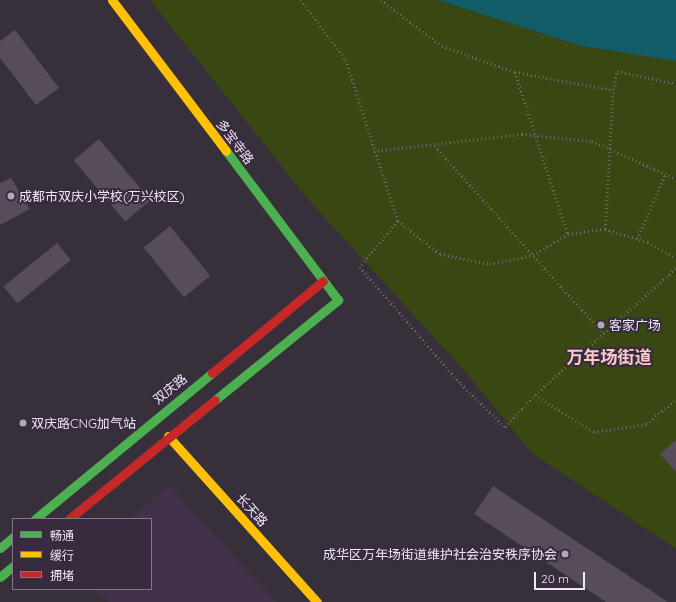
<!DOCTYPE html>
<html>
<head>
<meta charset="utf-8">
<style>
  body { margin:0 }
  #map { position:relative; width:676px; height:602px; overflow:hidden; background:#37303b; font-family:Quicksand,"Noto Sans SC",sans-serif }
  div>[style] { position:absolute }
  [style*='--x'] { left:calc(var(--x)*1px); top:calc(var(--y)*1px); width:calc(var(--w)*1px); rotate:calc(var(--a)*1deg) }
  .built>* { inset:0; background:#41324a }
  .green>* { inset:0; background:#394813 }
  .water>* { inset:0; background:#115c66 }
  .building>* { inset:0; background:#574c5a; transform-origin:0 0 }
  .path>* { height:2.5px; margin-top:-1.25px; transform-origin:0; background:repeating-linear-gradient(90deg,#716668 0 1px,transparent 0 4px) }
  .fast>* { height:9px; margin:-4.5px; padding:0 4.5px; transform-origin:4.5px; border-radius:4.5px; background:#4caf50 }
  .slow>* { height:9px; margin:-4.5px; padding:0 4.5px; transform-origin:4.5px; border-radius:4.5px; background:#ffc107 }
  .jam>* { height:9px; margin:-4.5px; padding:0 4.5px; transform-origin:4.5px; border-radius:4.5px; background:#c62828 }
  .dots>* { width:11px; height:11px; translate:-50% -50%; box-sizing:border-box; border:2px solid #382b40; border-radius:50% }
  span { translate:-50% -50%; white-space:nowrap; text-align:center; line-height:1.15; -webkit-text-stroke:4px #382b40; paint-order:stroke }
  .street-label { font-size:13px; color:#efe7f4 }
  .poi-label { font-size:13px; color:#efe7f4 }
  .left { translate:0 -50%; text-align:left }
  .right { translate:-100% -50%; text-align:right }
  .district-label { font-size:17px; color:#fdc8c9; font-weight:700 }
  .legend { position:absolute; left:12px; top:518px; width:140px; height:72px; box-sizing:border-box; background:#382b40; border:1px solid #817688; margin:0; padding:5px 7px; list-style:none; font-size:12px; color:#efe7f4 }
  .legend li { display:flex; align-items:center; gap:8px; height:20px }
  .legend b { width:20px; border:1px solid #817688 }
  .scale { position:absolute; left:534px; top:572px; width:51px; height:18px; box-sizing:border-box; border:2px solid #efe7f4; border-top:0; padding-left:5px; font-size:12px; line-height:14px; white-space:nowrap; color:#efe7f4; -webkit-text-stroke:3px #382b40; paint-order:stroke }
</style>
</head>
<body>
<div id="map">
  <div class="built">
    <div style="clip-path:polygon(169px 485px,276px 602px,109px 602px,94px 589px,151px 589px,151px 519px,131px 519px)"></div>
  </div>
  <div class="green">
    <div style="clip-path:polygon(150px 0,438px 0,581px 46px,676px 61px,676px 549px,533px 454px,462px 368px,306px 197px)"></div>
  </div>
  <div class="water">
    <div style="clip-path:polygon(438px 0,676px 0,676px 61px,581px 46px)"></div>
  </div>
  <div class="building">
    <div style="clip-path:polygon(15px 30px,59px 88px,36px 105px,0 58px,0 41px)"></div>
    <div style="left:99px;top:139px;width:80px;height:33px;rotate:50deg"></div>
    <div style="clip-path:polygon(11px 178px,30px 209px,0 225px,0 183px)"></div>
    <div style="left:170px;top:226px;width:64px;height:34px;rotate:51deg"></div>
    <div style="left:57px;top:243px;width:22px;height:69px;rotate:51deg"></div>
    <div style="clip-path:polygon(676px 440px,676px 472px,660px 454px)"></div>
    <div style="clip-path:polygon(493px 486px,668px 602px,606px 602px,474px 514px)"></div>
  </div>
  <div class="path">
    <div style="--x:301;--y:0;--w:75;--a:53.1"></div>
    <div style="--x:346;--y:60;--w:169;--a:72.1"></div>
    <div style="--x:398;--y:221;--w:53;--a:38.2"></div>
    <div style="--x:440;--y:254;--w:51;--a:11.3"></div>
    <div style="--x:490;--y:264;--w:44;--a:-11.8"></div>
    <div style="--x:533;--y:255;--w:41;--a:-31"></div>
    <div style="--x:568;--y:234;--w:37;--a:-8"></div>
    <div style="--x:605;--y:229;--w:45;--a:16.8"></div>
    <div style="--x:648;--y:242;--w:32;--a:30"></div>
    <div style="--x:381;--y:0;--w:76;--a:37"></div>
    <div style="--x:442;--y:46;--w:77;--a:19.6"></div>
    <div style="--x:515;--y:72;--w:100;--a:10.4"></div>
    <div style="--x:613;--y:90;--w:19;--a:-78"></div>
    <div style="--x:617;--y:71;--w:60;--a:12.4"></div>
    <div style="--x:515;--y:72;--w:170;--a:71.9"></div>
    <div style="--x:435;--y:146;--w:251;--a:48.1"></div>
    <div style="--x:374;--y:151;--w:149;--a:-6.6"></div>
    <div style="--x:522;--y:134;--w:70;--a:5.7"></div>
    <div style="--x:592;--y:141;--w:92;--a:24.3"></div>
    <div style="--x:398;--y:221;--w:60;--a:129.6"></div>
    <div style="--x:360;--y:267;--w:155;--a:49.2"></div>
    <div style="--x:461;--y:384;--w:62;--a:44.3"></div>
    <div style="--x:505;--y:427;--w:44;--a:-46.8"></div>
    <div style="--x:535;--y:395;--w:190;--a:-42"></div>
    <div style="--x:605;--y:229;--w:139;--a:-86.7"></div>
    <div style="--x:637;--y:239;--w:72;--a:-66.3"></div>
    <div style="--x:535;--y:395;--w:70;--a:32.1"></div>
    <div style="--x:594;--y:432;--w:53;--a:-8.7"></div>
    <div style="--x:646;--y:424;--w:38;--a:-39"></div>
  </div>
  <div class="fast">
    <div style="--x:215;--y:400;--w:159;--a:-39.1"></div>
    <div style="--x:338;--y:300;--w:186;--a:-126.9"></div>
    <div style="--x:35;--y:519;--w:229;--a:-39.5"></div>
    <div style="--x:0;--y:548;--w:17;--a:-40"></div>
    <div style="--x:0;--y:577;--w:17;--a:-40"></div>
  </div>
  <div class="slow">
    <div style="--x:112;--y:0;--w:189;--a:52.9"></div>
    <div style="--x:168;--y:436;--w:223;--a:48.1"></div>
  </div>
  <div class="jam">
    <div style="--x:212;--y:373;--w:144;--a:-39.7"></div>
    <div style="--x:69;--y:519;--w:188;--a:-39.2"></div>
  </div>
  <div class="dots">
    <div style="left:11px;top:196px;background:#afa7b3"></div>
    <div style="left:601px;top:325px;background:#afa7b3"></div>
    <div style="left:23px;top:423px;background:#afa7b3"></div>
    <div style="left:565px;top:554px;background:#afa7b3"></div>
  </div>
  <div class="street-label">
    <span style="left:235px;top:142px;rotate:53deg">多宝寺路</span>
    <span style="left:170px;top:389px;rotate:-39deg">双庆路</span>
    <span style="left:252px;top:510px;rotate:48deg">长天路</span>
  </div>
  <div class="poi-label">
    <span class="left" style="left:19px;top:196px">成都市双庆小学校(万兴校区)</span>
    <span class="left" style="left:609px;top:325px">客家广场</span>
    <span class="left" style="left:31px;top:423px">双庆路CNG加气站</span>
    <span class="right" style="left:557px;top:554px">成华区万年场街道维护社会治安秩序协会</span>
  </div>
  <div class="district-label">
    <span style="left:609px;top:357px">万年场街道</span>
  </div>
  <ul class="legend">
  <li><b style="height:5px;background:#4caf50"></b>畅通</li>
  <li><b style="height:5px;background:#ffc107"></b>缓行</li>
  <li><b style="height:5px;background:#c62828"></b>拥堵</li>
  </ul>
  <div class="scale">20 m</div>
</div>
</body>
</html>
